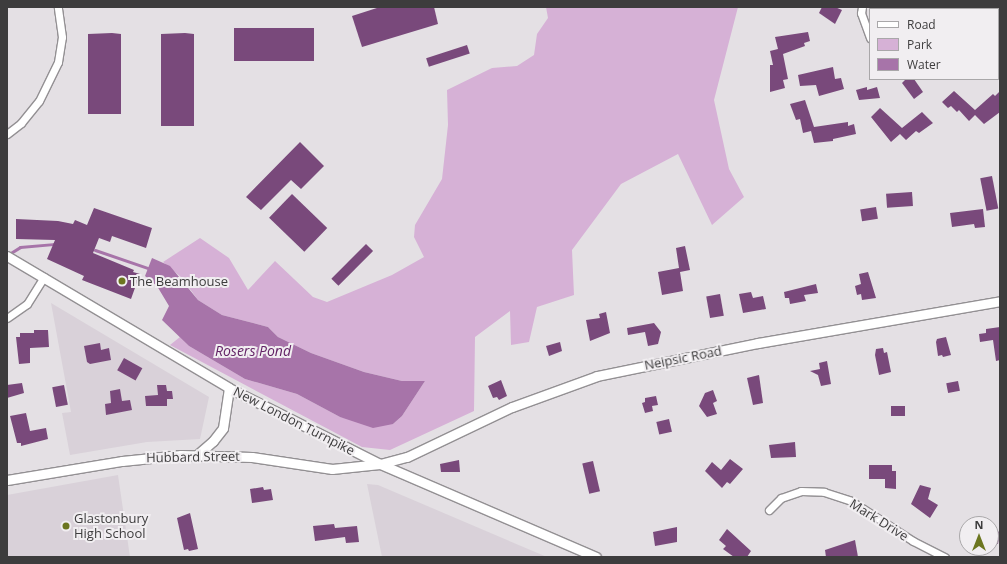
<!DOCTYPE html>
<html>
<head>
<meta charset="utf-8">
<style>
  body { margin:0 }
  #map { position:relative; width:1007px; height:564px; overflow:hidden; background:#e4e0e4; font-family:"Open Sans",sans-serif }
  div>[style] { position:absolute }
  [style*='--x'] { left:calc(var(--x)*1px); top:calc(var(--y)*1px); width:calc(var(--w)*1px); rotate:calc(var(--a)*1deg) }
  .built>* { inset:0; background:#d9d1d9 }
  .green>* { inset:0; background:#d6b1d6 }
  .water>* { inset:0; background:#a774a9 }
  .stream>* { height:3px; margin:-1.5px; padding:0 1.5px; transform-origin:1.5px; border-radius:1.5px; background:#a774a9 }
  .building>* { inset:0; background:#79497b; transform-origin:0 0 }
  .roads { filter:drop-shadow(1px 0 #939093) drop-shadow(-1px 0 #939093) drop-shadow(0 1px #939093) drop-shadow(0 -1px #939093) }
  .minor>* { height:7px; margin:-3.5px; padding:0 3.5px; transform-origin:3.5px; border-radius:3.5px; background:#fff }
  .tertiary>* { height:9px; margin:-4.5px; padding:0 4.5px; transform-origin:4.5px; border-radius:4.5px; background:#fff }
  .dots>* { width:11px; height:11px; translate:-50% -50%; box-sizing:border-box; border:2px solid #f1eef1; border-radius:50% }
  span { translate:-50% -50%; white-space:nowrap; text-align:center; line-height:1.15; -webkit-text-stroke:4px #f1eef1; paint-order:stroke }
  .poi-label { font-size:13px; color:#3d3c3d }
  .left { translate:0 -50%; text-align:left }
  .street-label { font-size:13px; color:#3d3c3d }
  .water-label { font-size:14px; color:#632366; font-style:italic }
  .frame { position:absolute; inset:0; border:8px solid #3d3c3d; pointer-events:none }
  .legend { position:absolute; left:869px; top:8px; width:130px; height:72px; box-sizing:border-box; background:#f1eef1; border:1px solid #a9a7a9; margin:0; padding:5px 7px; list-style:none; font-size:12px; color:#3d3c3d }
  .legend li { display:flex; align-items:center; gap:8px; height:20px }
  .legend b { width:20px; border:1px solid #a9a7a9 }
  .north { position:absolute; left:959px; top:516px; width:40px; height:40px; box-sizing:border-box; background:#f1eef1; border:1px solid #a9a7a9; border-radius:50%; rotate:0deg; font-size:11px; font-weight:700; line-height:16px; text-align:center; color:#3d3c3d }
  .north::after { content:''; display:block; margin:auto; width:14px; height:18px; background:#6c7620; clip-path:polygon(50% 0,100% 100%,50% 72%,0 100%) }
</style>
</head>
<body>
<div id="map">
  <div class="built">
    <div style="clip-path:polygon(51px 303px,209px 397px,200px 439px,147px 442px,70px 455px,62px 413px,71px 412px)"></div>
    <div style="clip-path:polygon(118px 475px,130px 557px,7px 557px,7px 495px)"></div>
    <div style="clip-path:polygon(367px 484px,378px 485px,547px 557px,382px 557px)"></div>
  </div>
  <div class="green">
    <div style="clip-path:polygon(546px 7px,738px 7px,714px 100px,729px 169px,744px 197px,712px 225px,678px 154px,621px 184px,572px 250px,574px 295px,537px 307px,529px 342px,511px 345px,510px 311px,475px 337px,474px 411px,390px 450px,362px 447px,170px 345px,180px 337px,189px 346px,245px 379px,297px 394px,340px 417px,393px 424px,402px 416px,425px 381px,402px 381px,364px 372px,311px 353px,278px 337px,268px 327px,222px 315px,198px 300px,181px 277px,163px 262px,200px 238px,229px 258px,248px 290px,275px 261px,313px 297px,327px 302px,392px 275px,424px 257px,414px 237px,415px 225px,442px 179px,448px 125px,447px 90px,492px 68px,517px 66px,534px 55px,537px 34px,548px 18px)"></div>
  </div>
  <div class="water">
    <div style="clip-path:polygon(152px 258px,170px 266px,198px 300px,222px 315px,268px 327px,278px 337px,311px 353px,364px 372px,402px 381px,425px 381px,402px 416px,393px 424px,373px 428px,340px 417px,297px 394px,245px 379px,189px 346px,162px 320px,169px 306px,157px 286px,145px 276px)"></div>
  </div>
  <div class="stream">
    <div style="--x:95;--y:250;--w:56;--a:18.8"></div>
    <div style="--x:9;--y:254;--w:13;--a:-32"></div>
    <div style="--x:20;--y:247;--w:33;--a:-5"></div>
  </div>
  <div class="building">
    <div style="clip-path:polygon(380px 7px,434px 7px,438px 24px,362px 47px,352px 16px)"></div>
    <div style="clip-path:polygon(822px 7px,835px 7px,842px 10px,835px 24px,819px 13px)"></div>
    <div style="left:234px;top:28px;width:80px;height:33px"></div>
    <div style="clip-path:polygon(808px 32px,810px 41px,804px 43px,805px 46px,783px 54px,788px 79px,783px 80px,785px 88px,770px 92px,770px 65px,773px 65px,770px 51px,778px 49px,775px 37px)"></div>
    <div style="clip-path:polygon(112px 33px,121px 34px,121px 114px,88px 114px,88px 34px)"></div>
    <div style="clip-path:polygon(185px 33px,194px 34px,194px 126px,161px 126px,161px 34px)"></div>
    <div style="left:467px;top:45px;width:9px;height:43px;rotate:72deg"></div>
    <div style="clip-path:polygon(833px 67px,835px 79px,841px 78px,844px 89px,819px 96px,816px 85px,800px 86px,798px 75px)"></div>
    <div style="clip-path:polygon(906px 79px,914px 79px,923px 92px,914px 99px,902px 83px)"></div>
    <div style="clip-path:polygon(867px 87px,867px 90px,877px 87px,880px 98px,859px 100px,856px 90px)"></div>
    <div style="clip-path:polygon(954px 91px,975px 110px,993px 94px,995px 96px,1000px 91px,1000px 112px,984px 124px,975px 115px,969px 121px,959px 110px,957px 112px,951px 106px,948px 108px,942px 102px)"></div>
    <div style="clip-path:polygon(805px 100px,814px 127px,848px 122px,848px 126px,854px 124px,856px 134px,833px 139px,833px 141px,814px 143px,811px 131px,803px 133px,800px 119px,796px 120px,790px 104px)"></div>
    <div style="clip-path:polygon(880px 108px,902px 128px,922px 112px,933px 123px,919px 133px,916px 131px,906px 140px,900px 134px,891px 142px,871px 117px)"></div>
    <div style="clip-path:polygon(300px 142px,324px 166px,301px 189px,291px 180px,261px 210px,246px 197px)"></div>
    <div style="left:992px;top:176px;width:33px;height:12px;rotate:79deg"></div>
    <div style="left:912px;top:192px;width:14px;height:26px;rotate:86deg"></div>
    <div style="left:292px;top:194px;width:49px;height:33px;rotate:44deg"></div>
    <div style="left:876px;top:207px;width:12px;height:16px;rotate:81deg"></div>
    <div style="clip-path:polygon(94px 208px,152px 228px,146px 248px,112px 236px,110px 242px,99px 238px,93px 253px,134px 270px,133px 272px,140px 274px,131px 299px,82px 280px,84px 276px,47px 259px,55px 240px,16px 239px,16px 219px,58px 221px,73px 224px,75px 220px,87px 225px)"></div>
    <div style="clip-path:polygon(983px 209px,985px 227px,975px 228px,974px 224px,952px 227px,950px 213px)"></div>
    <div style="left:366px;top:244px;width:10px;height:49px;rotate:45deg"></div>
    <div style="clip-path:polygon(685px 246px,690px 270px,680px 272px,683px 291px,662px 295px,658px 272px,679px 268px,676px 248px)"></div>
    <div style="clip-path:polygon(868px 272px,876px 298px,862px 300px,861px 294px,857px 295px,855px 286px,861px 284px,859px 274px)"></div>
    <div style="clip-path:polygon(816px 284px,818px 293px,804px 295px,806px 301px,790px 304px,789px 298px,785px 298px,784px 292px)"></div>
    <div style="clip-path:polygon(751px 292px,753px 298px,763px 296px,766px 309px,743px 313px,739px 294px)"></div>
    <div style="left:720px;top:294px;width:22px;height:14px;rotate:80deg"></div>
    <div style="clip-path:polygon(606px 312px,610px 333px,590px 341px,586px 320px,600px 318px,599px 314px)"></div>
    <div style="clip-path:polygon(654px 323px,661px 332px,658px 344px,648px 346px,645px 332px,628px 335px,627px 328px)"></div>
    <div style="clip-path:polygon(1000px 327px,1000px 360px,996px 361px,993px 340px,980px 342px,979px 334px,986px 333px,986px 329px)"></div>
    <div style="clip-path:polygon(34px 330px,48px 330px,49px 347px,30px 348px,30px 363px,19px 364px,16px 337px,20px 337px,20px 333px,34px 333px)"></div>
    <div style="clip-path:polygon(946px 337px,951px 355px,943px 357px,942px 355px,938px 356px,936px 342px,937px 339px)"></div>
    <div style="clip-path:polygon(560px 342px,562px 351px,549px 356px,546px 346px)"></div>
    <div style="clip-path:polygon(100px 343px,101px 350px,109px 348px,111px 360px,90px 364px,87px 362px,84px 346px)"></div>
    <div style="clip-path:polygon(883px 348px,884px 353px,887px 352px,891px 372px,879px 375px,875px 355px,876px 349px)"></div>
    <div style="left:124px;top:358px;width:21px;height:14px;rotate:29deg"></div>
    <div style="clip-path:polygon(827px 361px,831px 384px,821px 386px,818px 375px,810px 371px,820px 369px,819px 363px)"></div>
    <div style="clip-path:polygon(759px 375px,763px 403px,753px 405px,747px 378px)"></div>
    <div style="clip-path:polygon(501px 380px,507px 396px,499px 400px,497px 397px,493px 398px,488px 386px)"></div>
    <div style="left:958px;top:381px;width:10px;height:12px;rotate:79deg"></div>
    <div style="clip-path:polygon(22px 383px,24px 393px,7px 398px,7px 385px)"></div>
    <div style="left:64px;top:385px;width:20px;height:12px;rotate:79deg"></div>
    <div style="clip-path:polygon(157px 385px,166px 385px,167px 391px,172px 391px,173px 399px,167px 399px,167px 406px,146px 406px,145px 396px,158px 395px)"></div>
    <div style="clip-path:polygon(120px 389px,122px 401px,130px 400px,132px 410px,106px 415px,105px 404px,111px 403px,110px 391px)"></div>
    <div style="clip-path:polygon(713px 390px,717px 401px,713px 403px,717px 414px,707px 417px,699px 406px,705px 393px)"></div>
    <div style="clip-path:polygon(656px 396px,658px 405px,652px 406px,653px 411px,645px 413px,642px 403px,645px 402px,645px 398px)"></div>
    <div style="left:905px;top:406px;width:10px;height:14px;rotate:90deg"></div>
    <div style="clip-path:polygon(26px 413px,30px 431px,46px 428px,48px 439px,21px 446px,21px 443px,17px 443px,10px 416px)"></div>
    <div style="left:669px;top:419px;width:13px;height:13px;rotate:77deg"></div>
    <div style="clip-path:polygon(795px 442px,796px 457px,771px 458px,769px 445px)"></div>
    <div style="clip-path:polygon(730px 459px,743px 469px,730px 484px,727px 482px,722px 488px,705px 471px,712px 462px,721px 470px)"></div>
    <div style="clip-path:polygon(459px 460px,460px 472px,441px 472px,440px 464px)"></div>
    <div style="left:593px;top:461px;width:31px;height:11px;rotate:77deg"></div>
    <div style="clip-path:polygon(869px 465px,892px 465px,892px 471px,896px 471px,896px 489px,885px 488px,885px 479px,869px 479px)"></div>
    <div style="clip-path:polygon(920px 485px,931px 488px,928px 499px,938px 505px,930px 518px,911px 504px)"></div>
    <div style="clip-path:polygon(263px 487px,264px 490px,271px 489px,273px 500px,252px 503px,250px 489px)"></div>
    <div style="clip-path:polygon(190px 513px,198px 549px,189px 551px,188px 549px,184px 550px,177px 518px)"></div>
    <div style="clip-path:polygon(334px 524px,335px 528px,357px 526px,359px 542px,346px 543px,345px 537px,315px 541px,313px 526px)"></div>
    <div style="clip-path:polygon(677px 527px,677px 542px,655px 546px,653px 532px)"></div>
    <div style="clip-path:polygon(727px 529px,751px 551px,747px 557px,734px 557px,723px 549px,726px 546px,719px 540px)"></div>
    <div style="clip-path:polygon(991px 530px,1000px 532px,998px 544px,991px 542px)"></div>
    <div style="clip-path:polygon(855px 540px,858px 557px,826px 557px,825px 550px)"></div>
  </div>
  <div class="roads">
    <div class="minor">
      <div style="--x:862;--y:7;--w:6;--a:99"></div>
      <div style="--x:861;--y:13;--w:27;--a:70"></div>
      <div style="--x:998;--y:31;--w:2;--a:0"></div>
      <div style="--x:7;--y:134;--w:18;--a:-38"></div>
      <div style="--x:21;--y:123;--w:28;--a:-51"></div>
      <div style="--x:39;--y:101;--w:43;--a:-64"></div>
      <div style="--x:58;--y:62;--w:25;--a:-81"></div>
      <div style="--x:62;--y:37;--w:30;--a:-98"></div>
      <div style="--x:7;--y:318;--w:24;--a:-35"></div>
      <div style="--x:27;--y:304;--w:32;--a:-58"></div>
      <div style="--x:769;--y:510;--w:17;--a:-45"></div>
      <div style="--x:781;--y:498;--w:21;--a:-19"></div>
      <div style="--x:801;--y:491;--w:23;--a:2"></div>
      <div style="--x:824;--y:492;--w:28;--a:18"></div>
      <div style="--x:851;--y:501;--w:74;--a:32.8"></div>
      <div style="--x:913;--y:541;--w:36;--a:27"></div>
    </div>
    <div class="tertiary">
      <div style="--x:7;--y:256;--w:258;--a:30.7"></div>
      <div style="--x:229;--y:388;--w:169;--a:26.7"></div>
      <div style="--x:380;--y:464;--w:235;--a:23.3"></div>
      <div style="--x:197;--y:455;--w:21;--a:-41"></div>
      <div style="--x:213;--y:441;--w:16;--a:-52"></div>
      <div style="--x:223;--y:428;--w:40;--a:-81.5"></div>
      <div style="--x:7;--y:480;--w:117;--a:-9.4"></div>
      <div style="--x:122;--y:461;--w:59;--a:-5.8"></div>
      <div style="--x:181;--y:455;--w:71;--a:1.6"></div>
      <div style="--x:252;--y:457;--w:81;--a:8.5"></div>
      <div style="--x:332;--y:469;--w:48;--a:-5.9"></div>
      <div style="--x:380;--y:464;--w:28;--a:-15"></div>
      <div style="--x:407;--y:457;--w:116;--a:-25.5"></div>
      <div style="--x:512;--y:407;--w:90;--a:-20"></div>
      <div style="--x:597;--y:376;--w:164;--a:-11.6"></div>
      <div style="--x:758;--y:343;--w:246;--a:-9.8"></div>
    </div>
  </div>
  <div class="dots">
    <div style="left:122px;top:281px;background:#6c7620"></div>
    <div style="left:66px;top:526px;background:#6c7620"></div>
  </div>
  <div class="poi-label">
    <span class="left" style="left:130px;top:281px">The Beamhouse</span>
    <span class="left" style="left:74px;top:526px">Glastonbury<br>High School</span>
  </div>
  <div class="street-label">
    <span style="left:683px;top:358px;rotate:-11deg">Neipsic Road</span>
    <span style="left:294px;top:421px;rotate:27deg">New London Turnpike</span>
    <span style="left:193px;top:457px;rotate:-1deg">Hubbard Street</span>
    <span style="left:879px;top:520px;rotate:32deg">Mark Drive</span>
  </div>
  <div class="water-label">
    <span style="left:253px;top:351px">Rosers Pond</span>
  </div>
  <div class="frame"></div>
  <ul class="legend">
  <li><b style="height:5px;background:#fff"></b>Road</li>
  <li><b style="height:11px;background:#d6b1d6"></b>Park</li>
  <li><b style="height:11px;background:#a774a9"></b>Water</li>
  </ul>
  <div class="north">N</div>
</div>
</body>
</html>
